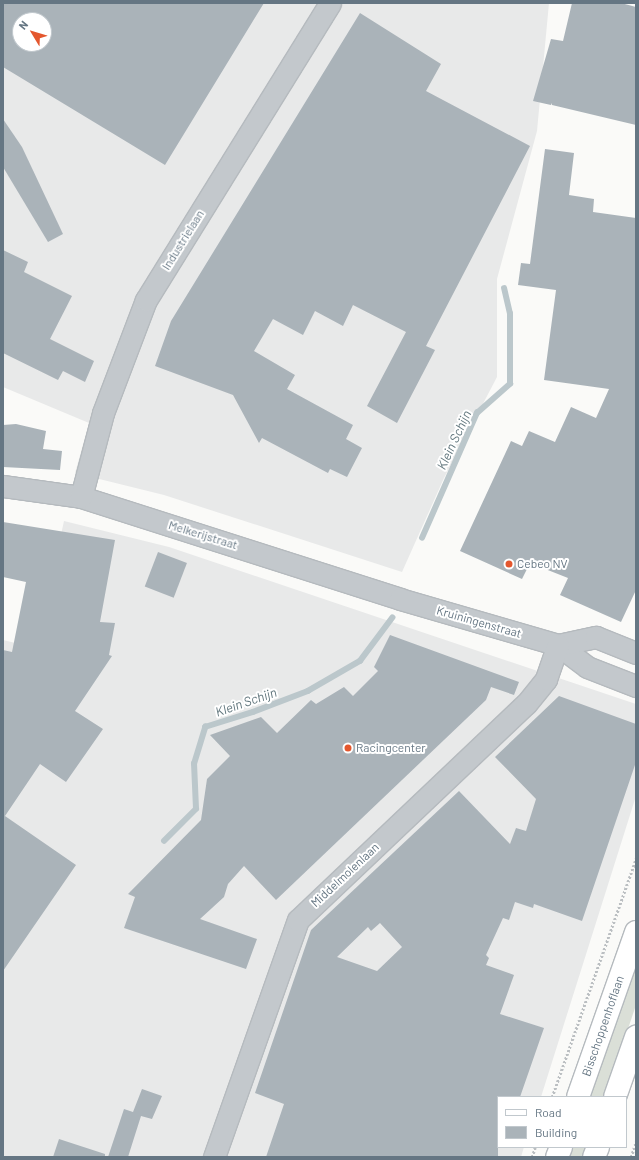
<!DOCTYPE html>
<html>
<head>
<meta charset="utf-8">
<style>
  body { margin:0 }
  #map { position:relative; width:639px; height:1160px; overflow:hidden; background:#fafaf8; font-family:Barlow,sans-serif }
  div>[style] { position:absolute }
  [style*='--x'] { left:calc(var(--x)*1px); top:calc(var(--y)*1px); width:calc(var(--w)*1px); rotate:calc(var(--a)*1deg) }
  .built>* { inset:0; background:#e8e9e9 }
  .green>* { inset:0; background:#dadfd7 }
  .stream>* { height:5.5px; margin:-2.75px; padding:0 2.75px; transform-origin:2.75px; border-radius:2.75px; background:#bbc7cb }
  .building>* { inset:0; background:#aab3b9; transform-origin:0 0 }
  .path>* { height:2.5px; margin-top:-1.25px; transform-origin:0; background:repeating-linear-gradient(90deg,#bbbfc2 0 2px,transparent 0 4px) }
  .roads { filter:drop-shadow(1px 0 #b5babe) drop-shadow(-1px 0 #b5babe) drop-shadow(0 1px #b5babe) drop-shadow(0 -1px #b5babe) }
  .minor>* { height:21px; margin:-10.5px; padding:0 10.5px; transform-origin:10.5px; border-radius:10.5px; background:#c3c8cc }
  .major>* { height:22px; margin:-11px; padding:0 11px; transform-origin:11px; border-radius:11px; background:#fff }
  .dots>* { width:11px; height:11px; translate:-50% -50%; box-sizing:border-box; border:2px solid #fff; border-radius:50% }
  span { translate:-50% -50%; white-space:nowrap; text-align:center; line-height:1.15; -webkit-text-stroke:4px #fff; paint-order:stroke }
  .street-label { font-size:12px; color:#657683 }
  .poi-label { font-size:12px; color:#657683 }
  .left { translate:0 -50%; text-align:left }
  .water-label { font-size:13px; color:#60757c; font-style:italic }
  .frame { position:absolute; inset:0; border:4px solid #657683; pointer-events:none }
  .legend { position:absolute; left:497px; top:1096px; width:130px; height:52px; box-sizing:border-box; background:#fff; border:1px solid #c1c8cd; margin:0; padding:5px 7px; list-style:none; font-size:12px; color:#657683 }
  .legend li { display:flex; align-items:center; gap:8px; height:20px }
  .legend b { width:20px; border:1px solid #c1c8cd }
  .north { position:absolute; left:12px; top:12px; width:40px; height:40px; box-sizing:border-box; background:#fff; border:1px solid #c1c8cd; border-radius:50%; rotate:308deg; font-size:11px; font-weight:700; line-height:16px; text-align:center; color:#657683 }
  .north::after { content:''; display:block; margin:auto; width:14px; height:18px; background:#e4572e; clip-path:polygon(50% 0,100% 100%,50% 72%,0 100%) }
</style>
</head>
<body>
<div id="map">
  <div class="built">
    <div style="clip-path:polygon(evenodd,3px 3px,549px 3px,537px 131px,497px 279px,497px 377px,444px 478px,402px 572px,164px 495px,75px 473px,89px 423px,3px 387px,3px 3px,20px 20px,44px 20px,44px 44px,20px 44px,20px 20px)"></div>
    <div style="clip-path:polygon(64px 521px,169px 547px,636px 704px,636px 796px,541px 1097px,498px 1097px,498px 1147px,524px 1147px,521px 1157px,3px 1157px,3px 640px,36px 648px)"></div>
  </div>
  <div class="green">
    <div style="clip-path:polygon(636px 960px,636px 1005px,605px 1097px,589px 1097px)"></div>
    <div style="clip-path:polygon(572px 1147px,587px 1147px,584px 1157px,568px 1157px)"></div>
  </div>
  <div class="stream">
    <div style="--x:422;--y:538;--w:137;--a:-66.3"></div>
    <div style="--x:477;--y:413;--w:44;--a:-41.3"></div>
    <div style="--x:510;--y:384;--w:70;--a:-90"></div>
    <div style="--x:510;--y:314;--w:26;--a:-103"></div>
    <div style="--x:164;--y:841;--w:45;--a:-45"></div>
    <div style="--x:196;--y:809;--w:45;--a:-92.5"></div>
    <div style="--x:194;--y:764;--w:39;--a:-73"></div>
    <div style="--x:205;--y:727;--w:50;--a:-17.4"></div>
    <div style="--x:253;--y:712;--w:59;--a:-20.9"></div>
    <div style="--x:308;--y:691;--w:60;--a:-30"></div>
    <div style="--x:360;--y:661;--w:54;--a:-53.3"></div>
  </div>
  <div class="building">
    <div style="clip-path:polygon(evenodd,3px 3px,264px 3px,165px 165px,3px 67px,3px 3px,20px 20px,44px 20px,44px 44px,20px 44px,20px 20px)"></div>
    <div style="clip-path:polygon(572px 3px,621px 3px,636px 7px,636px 125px,552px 105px,552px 103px,551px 105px,533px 101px,551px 39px,563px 41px)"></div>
    <div style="clip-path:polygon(360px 13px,441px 64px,426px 91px,530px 146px,426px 346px,435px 350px,397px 423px,367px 406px,406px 332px,353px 305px,343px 326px,315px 311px,303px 335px,273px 319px,254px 351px,295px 375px,287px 389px,353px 425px,346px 439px,362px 448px,347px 477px,330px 469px,328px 473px,262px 438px,259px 443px,233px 395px,155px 366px,171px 321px)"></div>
    <div style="clip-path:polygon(3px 119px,22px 147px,63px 234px,48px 242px,3px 167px)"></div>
    <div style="clip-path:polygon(545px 149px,574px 153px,569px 195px,594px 199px,593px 212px,636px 218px,636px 590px,621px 622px,560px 595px,568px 578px,530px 563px,522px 579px,460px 551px,511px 441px,522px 446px,529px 431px,555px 442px,571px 407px,596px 418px,609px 389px,544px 380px,556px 290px,518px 285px,521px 263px,530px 264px)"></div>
    <div style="clip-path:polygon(3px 250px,28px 262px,24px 272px,72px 296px,50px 339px,94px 361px,85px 382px,63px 371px,58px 380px,3px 353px)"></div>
    <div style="clip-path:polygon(16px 424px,46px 431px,43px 449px,62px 451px,60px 470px,3px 467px,3px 425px)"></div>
    <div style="clip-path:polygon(3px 522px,115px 540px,100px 622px,115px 623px,109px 655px,112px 656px,75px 711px,103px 729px,66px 782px,40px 764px,5px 816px,76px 865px,3px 971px,3px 650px,12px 652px,26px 582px,3px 577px)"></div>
    <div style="left:158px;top:552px;width:31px;height:37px;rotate:21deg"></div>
    <div style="clip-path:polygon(390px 635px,519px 682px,514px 695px,491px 687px,486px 700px,276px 900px,244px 866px,228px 884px,224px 897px,200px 919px,257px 939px,246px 969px,124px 928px,135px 897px,128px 894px,201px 820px,207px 779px,230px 756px,210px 735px,261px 717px,277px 733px,311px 700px,316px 704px,344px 687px,353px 696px,378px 671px,374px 667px)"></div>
    <div style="clip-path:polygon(evenodd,559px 696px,636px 724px,636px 762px,582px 921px,534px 904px,533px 908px,515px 902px,509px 920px,503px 918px,486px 955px,489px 958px,486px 965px,514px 975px,500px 1014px,544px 1028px,520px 1097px,498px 1097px,498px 1157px,266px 1157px,284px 1104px,255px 1093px,311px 930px,459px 791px,510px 844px,516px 828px,526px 831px,536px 799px,495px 757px,559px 696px,380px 923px,402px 947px,377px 971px,337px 957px,368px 927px,371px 931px,380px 923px)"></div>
    <div style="clip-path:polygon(142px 1089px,162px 1096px,152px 1119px,141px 1116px,128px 1157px,108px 1157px,124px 1109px,133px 1112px)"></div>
    <div style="clip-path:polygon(59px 1139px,105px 1154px,105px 1157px,53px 1157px)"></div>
  </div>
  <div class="path">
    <div style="--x:552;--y:1097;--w:253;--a:-70.6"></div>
    <div style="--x:532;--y:1157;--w:10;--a:-73"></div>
    <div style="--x:631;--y:1157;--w:16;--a:-72"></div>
  </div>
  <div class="roads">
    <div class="minor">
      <div style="--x:3;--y:486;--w:79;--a:8"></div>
      <div style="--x:81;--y:497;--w:335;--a:17.7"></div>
      <div style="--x:400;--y:599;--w:165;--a:16.2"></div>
      <div style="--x:558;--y:645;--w:36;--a:37"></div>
      <div style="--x:587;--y:667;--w:53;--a:21.2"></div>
      <div style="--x:81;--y:497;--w:87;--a:-75.3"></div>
      <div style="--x:103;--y:413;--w:121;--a:-69.2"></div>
      <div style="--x:146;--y:300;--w:349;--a:-58.2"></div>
      <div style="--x:558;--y:645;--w:39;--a:-12"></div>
      <div style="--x:596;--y:637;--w:43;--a:21.8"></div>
      <div style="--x:214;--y:1157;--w:251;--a:-70.5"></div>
      <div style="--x:298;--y:920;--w:314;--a:-43.5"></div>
      <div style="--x:526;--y:704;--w:32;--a:-51"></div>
      <div style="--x:546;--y:679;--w:36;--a:-71"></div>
    </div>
    <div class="major">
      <div style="--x:578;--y:1097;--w:175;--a:-70.6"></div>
      <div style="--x:615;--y:1097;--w:64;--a:-70.7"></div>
      <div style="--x:557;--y:1157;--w:11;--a:-68"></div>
      <div style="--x:594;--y:1157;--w:11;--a:-68"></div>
    </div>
  </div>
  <div class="dots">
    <div style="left:509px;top:564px;background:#e4572e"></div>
    <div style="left:348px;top:748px;background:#e4572e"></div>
  </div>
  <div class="street-label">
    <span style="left:183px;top:240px;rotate:-58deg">Industrielaan</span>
    <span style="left:203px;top:535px;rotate:17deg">Melkerijstraat</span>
    <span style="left:479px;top:622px;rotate:16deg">Kruiningenstraat</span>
    <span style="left:345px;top:875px;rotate:-43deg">Middelmolenlaan</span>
    <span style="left:603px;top:1026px;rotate:-71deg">Bisschoppenhoflaan</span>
  </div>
  <div class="poi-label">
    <span class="left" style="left:517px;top:564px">Cebeo NV</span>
    <span class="left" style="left:356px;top:748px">Racingcenter</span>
  </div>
  <div class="water-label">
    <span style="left:454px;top:440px;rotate:-65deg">Klein Schijn</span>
    <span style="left:246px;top:702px;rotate:-19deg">Klein Schijn</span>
  </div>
  <div class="frame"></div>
  <ul class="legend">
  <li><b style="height:5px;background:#fff"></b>Road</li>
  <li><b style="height:11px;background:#aab3b9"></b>Building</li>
  </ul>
  <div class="north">N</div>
</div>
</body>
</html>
